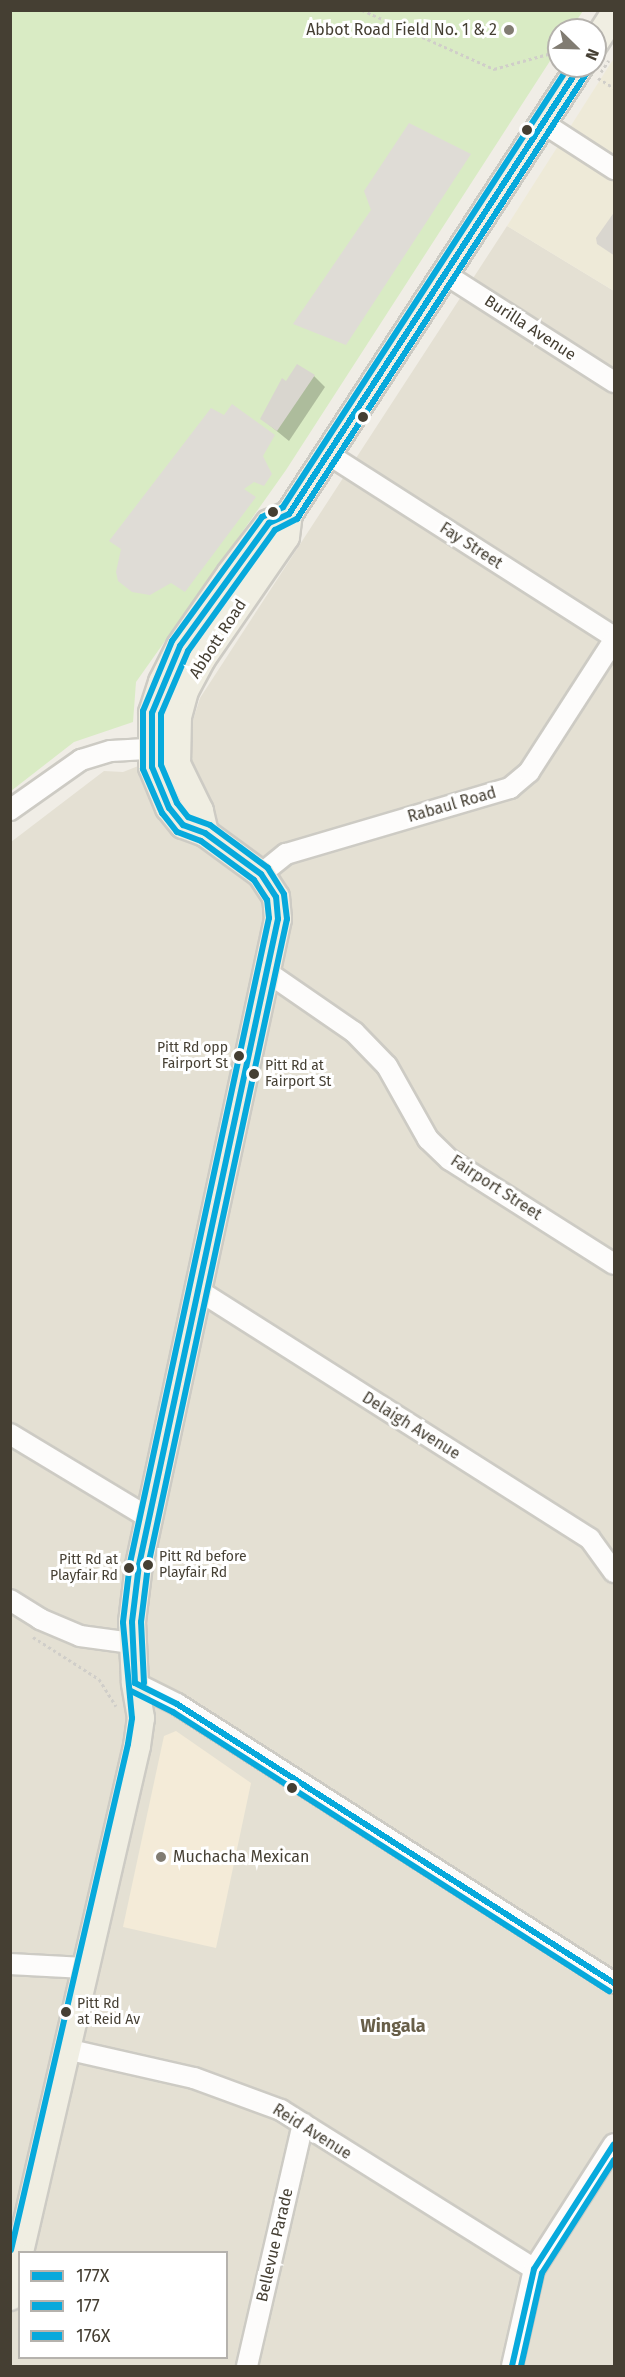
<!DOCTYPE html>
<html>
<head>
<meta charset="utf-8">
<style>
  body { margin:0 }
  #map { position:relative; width:625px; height:2377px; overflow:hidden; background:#f0ede6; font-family:"Fira Sans",sans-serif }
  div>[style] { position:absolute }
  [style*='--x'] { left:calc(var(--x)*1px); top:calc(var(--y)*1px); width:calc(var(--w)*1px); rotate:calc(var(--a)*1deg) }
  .residential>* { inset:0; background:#e4e0d3 }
  .commercial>* { inset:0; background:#f4ebd8 }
  .education>* { inset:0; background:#eeead8 }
  .green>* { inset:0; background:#d9ebc4 }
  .parking>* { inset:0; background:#dfdcd6 }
  .shadow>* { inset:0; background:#0003 }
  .building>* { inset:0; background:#d9d6cf }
  .path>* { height:3px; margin-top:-1.5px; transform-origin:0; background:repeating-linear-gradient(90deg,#d0cec9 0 3px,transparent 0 6px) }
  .roads { filter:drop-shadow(2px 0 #cdcbc4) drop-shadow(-2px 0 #cdcbc4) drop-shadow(0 2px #cdcbc4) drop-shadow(0 -2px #cdcbc4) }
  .minor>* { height:20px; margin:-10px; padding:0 10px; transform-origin:10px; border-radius:10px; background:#fdfcfb }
  .major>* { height:26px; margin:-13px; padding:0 13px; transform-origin:13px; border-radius:13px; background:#f0eee2 }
  .bus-1>* { height:6px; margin:-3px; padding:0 3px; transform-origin:3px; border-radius:3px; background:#07a9dc }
  .bus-2>* { height:6px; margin:-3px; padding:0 3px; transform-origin:3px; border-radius:3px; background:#07a9dc }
  .bus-3>* { height:6px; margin:-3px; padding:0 3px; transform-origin:3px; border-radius:3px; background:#07a9dc }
  .dots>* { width:16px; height:16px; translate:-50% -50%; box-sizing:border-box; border:3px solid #fff; border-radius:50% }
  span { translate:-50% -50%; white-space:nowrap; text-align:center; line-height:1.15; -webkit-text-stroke:6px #fff; paint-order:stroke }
  .bus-label { font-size:14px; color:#453f33 }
  .right { translate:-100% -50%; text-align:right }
  .left { translate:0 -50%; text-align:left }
  .poi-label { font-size:16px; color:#453f33 }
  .street-label { font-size:16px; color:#453f33 }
  .neighbourhood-label { font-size:18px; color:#685f49; font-weight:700 }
  .frame { position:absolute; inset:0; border:12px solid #453f33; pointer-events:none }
  .legend { position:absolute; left:18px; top:2251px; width:210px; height:108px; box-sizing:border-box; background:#fff; border:2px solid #b5b2ad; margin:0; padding:8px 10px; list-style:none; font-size:18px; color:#453f33 }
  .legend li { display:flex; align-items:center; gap:12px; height:30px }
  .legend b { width:30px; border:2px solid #b5b2ad }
  .north { position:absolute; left:547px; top:18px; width:60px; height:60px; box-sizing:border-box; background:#fff; border:2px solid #b5b2ad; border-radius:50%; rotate:113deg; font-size:16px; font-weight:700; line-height:24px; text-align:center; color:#453f33 }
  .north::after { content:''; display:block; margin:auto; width:21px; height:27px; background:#817c72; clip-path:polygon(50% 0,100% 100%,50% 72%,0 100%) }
</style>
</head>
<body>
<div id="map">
  <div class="residential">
    <div style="clip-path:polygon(evenodd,507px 226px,614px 291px,614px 2366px,11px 2366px,11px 842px,104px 771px,123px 772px,192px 745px,193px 720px,200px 698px,507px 226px,20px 2252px,226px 2252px,226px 2358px,20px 2358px,20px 2252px)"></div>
  </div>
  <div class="commercial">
    <div style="clip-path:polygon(176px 1731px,251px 1783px,216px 1948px,123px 1927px,164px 1736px)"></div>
  </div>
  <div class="education">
    <div style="clip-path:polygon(614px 58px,614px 291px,507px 226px)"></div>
  </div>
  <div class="green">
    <div style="clip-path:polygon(11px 11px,583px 11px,570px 30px,559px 30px,559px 47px,286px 470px,136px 682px,133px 722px,74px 742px,11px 791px)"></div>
  </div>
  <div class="parking">
    <div style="clip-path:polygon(409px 123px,471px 154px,346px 345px,293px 324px,371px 210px,364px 191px)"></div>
    <div style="clip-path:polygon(232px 404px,275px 435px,263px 456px,272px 474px,264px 486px,254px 482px,244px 489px,256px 497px,185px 592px,171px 583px,150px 595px,132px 592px,118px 581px,116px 572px,121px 549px,109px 541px,211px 408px,224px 415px)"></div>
  </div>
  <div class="shadow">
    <div style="clip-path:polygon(314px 376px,325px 387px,289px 441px,262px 419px,286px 383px)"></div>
  </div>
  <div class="building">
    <div style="clip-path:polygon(615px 211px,615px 256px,597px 244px,596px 238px)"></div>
    <div style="clip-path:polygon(297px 364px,315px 375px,277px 431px,260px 419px,282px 378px,286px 381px)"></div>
  </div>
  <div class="path">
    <div style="--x:362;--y:10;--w:145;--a:24.1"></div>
    <div style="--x:494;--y:69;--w:56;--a:-15.5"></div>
    <div style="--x:548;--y:54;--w:13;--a:29"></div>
    <div style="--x:601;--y:72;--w:14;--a:-56"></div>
    <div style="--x:598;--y:78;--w:19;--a:32"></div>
    <div style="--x:33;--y:1637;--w:78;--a:32.5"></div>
    <div style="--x:99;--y:1679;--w:32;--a:58"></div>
  </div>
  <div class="roads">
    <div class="minor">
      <div style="--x:543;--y:123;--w:85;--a:32.9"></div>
      <div style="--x:445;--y:274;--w:201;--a:32.6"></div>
      <div style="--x:328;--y:454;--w:340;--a:32.6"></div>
      <div style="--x:10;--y:810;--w:87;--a:-35.2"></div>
      <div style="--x:81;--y:760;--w:31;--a:-17"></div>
      <div style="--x:111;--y:751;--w:53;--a:-3.2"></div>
      <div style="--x:261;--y:874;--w:32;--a:-39"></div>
      <div style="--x:286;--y:854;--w:234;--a:-16.4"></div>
      <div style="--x:510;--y:788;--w:25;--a:-40"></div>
      <div style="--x:529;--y:772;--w:157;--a:-57.2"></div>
      <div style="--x:267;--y:972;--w:106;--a:34.6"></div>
      <div style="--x:354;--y:1032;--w:47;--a:45.9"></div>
      <div style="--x:387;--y:1066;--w:84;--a:60.7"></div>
      <div style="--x:428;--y:1139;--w:30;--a:44"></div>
      <div style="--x:450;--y:1160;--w:194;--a:32.4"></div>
      <div style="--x:198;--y:1290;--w:464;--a:32.4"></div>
      <div style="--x:590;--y:1539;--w:41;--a:54"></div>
      <div style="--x:10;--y:1434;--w:162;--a:31.1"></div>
      <div style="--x:10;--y:1600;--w:36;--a:32"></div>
      <div style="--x:40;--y:1619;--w:43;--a:23"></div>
      <div style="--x:80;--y:1636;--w:52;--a:7.7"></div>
      <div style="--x:135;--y:1683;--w:47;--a:26.6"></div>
      <div style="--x:177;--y:1704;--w:518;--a:32.56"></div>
      <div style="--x:10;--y:1964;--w:74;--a:3.1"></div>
      <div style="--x:66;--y:2049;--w:131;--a:12.8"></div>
      <div style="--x:194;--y:2078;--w:93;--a:20.2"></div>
      <div style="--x:281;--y:2110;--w:299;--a:32.1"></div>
      <div style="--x:247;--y:2366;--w:249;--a:-77"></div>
      <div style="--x:512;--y:2366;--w:99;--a:-77.2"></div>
      <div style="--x:534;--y:2269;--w:148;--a:-57.4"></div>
    </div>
    <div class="major">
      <div style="--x:595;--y:43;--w:35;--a:-57"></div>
      <div style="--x:205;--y:833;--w:23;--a:-103"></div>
      <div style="--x:200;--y:811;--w:52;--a:-116.1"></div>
      <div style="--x:177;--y:764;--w:47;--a:-88.8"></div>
      <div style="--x:178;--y:717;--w:27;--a:-75"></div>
      <div style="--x:185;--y:691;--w:36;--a:-62"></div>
      <div style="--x:202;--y:659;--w:148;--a:-55.5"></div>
      <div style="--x:286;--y:537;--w:23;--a:-83"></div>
      <div style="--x:289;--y:514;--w:534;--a:-56.99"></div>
      <div style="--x:20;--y:2252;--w:519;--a:-76.98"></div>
      <div style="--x:137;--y:1746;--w:28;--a:-82"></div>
      <div style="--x:141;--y:1718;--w:36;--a:-100"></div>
      <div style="--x:135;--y:1683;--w:61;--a:-92.8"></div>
      <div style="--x:132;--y:1622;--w:57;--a:-83"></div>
      <div style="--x:139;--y:1565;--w:661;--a:-77.86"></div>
      <div style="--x:278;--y:919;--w:22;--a:-95"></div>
      <div style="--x:276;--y:897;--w:27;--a:-123"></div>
      <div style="--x:261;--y:874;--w:69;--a:-143.8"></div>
      <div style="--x:205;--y:833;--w:23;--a:-160"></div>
      <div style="--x:183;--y:825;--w:22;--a:-129"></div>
      <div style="--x:169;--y:808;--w:44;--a:-112.5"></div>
      <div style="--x:152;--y:767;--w:54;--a:-90"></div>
      <div style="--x:152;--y:713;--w:33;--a:-72"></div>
      <div style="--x:162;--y:682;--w:40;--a:-63.4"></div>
      <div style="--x:180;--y:646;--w:88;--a:-55.2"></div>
      <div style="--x:230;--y:574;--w:64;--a:-52.6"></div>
      <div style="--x:269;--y:523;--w:22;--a:-24"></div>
      <div style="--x:10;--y:2297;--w:41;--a:-76"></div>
    </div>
  </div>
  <div class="bus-1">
    <div style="--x:135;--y:1683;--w:61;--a:-92.8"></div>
    <div style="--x:132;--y:1622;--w:57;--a:-83"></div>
    <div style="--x:139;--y:1565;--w:661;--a:-77.86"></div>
    <div style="--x:278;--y:919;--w:22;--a:-95"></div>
    <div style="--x:276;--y:897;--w:27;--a:-123"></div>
    <div style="--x:261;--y:874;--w:69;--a:-143.8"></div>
    <div style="--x:205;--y:833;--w:23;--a:-160"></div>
    <div style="--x:183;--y:825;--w:22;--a:-129"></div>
    <div style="--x:169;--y:808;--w:44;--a:-112.5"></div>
    <div style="--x:152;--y:767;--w:54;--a:-90"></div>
    <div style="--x:152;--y:713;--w:73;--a:-67.3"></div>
    <div style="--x:180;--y:646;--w:152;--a:-54.1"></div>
    <div style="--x:269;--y:523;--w:22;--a:-24"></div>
    <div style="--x:289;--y:514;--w:534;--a:-56.99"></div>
    <div style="--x:135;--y:1683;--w:47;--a:26.6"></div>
    <div style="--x:177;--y:1704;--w:518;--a:32.56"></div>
    <div style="--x:512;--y:2366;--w:99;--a:-77.2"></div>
    <div style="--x:534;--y:2269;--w:148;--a:-57.4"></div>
  </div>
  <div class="bus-2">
    <div style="--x:144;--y:1683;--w:61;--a:-92.8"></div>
    <div style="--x:141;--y:1622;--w:56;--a:-82.9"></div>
    <div style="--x:148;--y:1566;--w:662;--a:-77.88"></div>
    <div style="--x:287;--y:919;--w:25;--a:-97"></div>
    <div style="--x:284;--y:894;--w:31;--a:-122"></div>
    <div style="--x:268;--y:868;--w:72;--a:-143.4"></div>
    <div style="--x:210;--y:825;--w:23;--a:-160"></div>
    <div style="--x:188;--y:817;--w:18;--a:-128"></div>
    <div style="--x:177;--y:803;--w:41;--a:-112.8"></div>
    <div style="--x:161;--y:765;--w:51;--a:-90"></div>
    <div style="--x:161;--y:714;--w:69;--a:-66.8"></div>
    <div style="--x:188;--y:651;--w:149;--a:-54.3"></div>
    <div style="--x:275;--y:530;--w:25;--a:-27"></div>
    <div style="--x:297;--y:519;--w:534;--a:-56.99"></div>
    <div style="--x:131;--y:1691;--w:47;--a:26.6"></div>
    <div style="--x:173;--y:1712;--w:518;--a:32.62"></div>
    <div style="--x:521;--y:2366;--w:95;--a:-77.3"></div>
    <div style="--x:542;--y:2273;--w:134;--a:-57.5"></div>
  </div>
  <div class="bus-3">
    <div style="--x:11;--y:2250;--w:519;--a:-76.98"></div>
    <div style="--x:128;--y:1744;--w:26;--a:-81"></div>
    <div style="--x:132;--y:1718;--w:96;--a:-95.4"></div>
    <div style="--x:123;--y:1622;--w:59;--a:-83.2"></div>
    <div style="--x:130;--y:1563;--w:660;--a:-77.84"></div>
    <div style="--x:269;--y:918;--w:18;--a:-96"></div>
    <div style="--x:267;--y:900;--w:24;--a:-123"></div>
    <div style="--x:254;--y:880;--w:66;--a:-143.7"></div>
    <div style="--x:201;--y:841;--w:26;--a:-159"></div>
    <div style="--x:177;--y:832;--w:24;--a:-128"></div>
    <div style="--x:162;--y:813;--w:48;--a:-113.4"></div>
    <div style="--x:143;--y:769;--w:58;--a:-90"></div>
    <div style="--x:143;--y:711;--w:76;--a:-67.5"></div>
    <div style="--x:172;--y:641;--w:153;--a:-54"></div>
    <div style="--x:262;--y:517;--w:23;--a:-25"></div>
    <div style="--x:283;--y:507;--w:526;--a:-57.04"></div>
  </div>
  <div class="dots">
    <div style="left:509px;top:30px;background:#817c72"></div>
    <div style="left:527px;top:130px;background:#453f33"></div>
    <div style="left:363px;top:417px;background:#453f33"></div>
    <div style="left:273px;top:512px;background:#453f33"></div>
    <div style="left:239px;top:1056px;background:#453f33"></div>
    <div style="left:254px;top:1074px;background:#453f33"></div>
    <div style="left:148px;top:1565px;background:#453f33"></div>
    <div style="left:129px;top:1568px;background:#453f33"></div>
    <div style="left:292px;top:1788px;background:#453f33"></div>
    <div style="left:161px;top:1857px;background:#817c72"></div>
    <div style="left:66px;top:2012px;background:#453f33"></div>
  </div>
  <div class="bus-label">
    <span class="right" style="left:228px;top:1056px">Pitt Rd opp<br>Fairport St</span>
    <span class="left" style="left:265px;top:1074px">Pitt Rd at<br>Fairport St</span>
    <span class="left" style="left:159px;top:1565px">Pitt Rd before<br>Playfair Rd</span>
    <span class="right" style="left:118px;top:1568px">Pitt Rd at<br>Playfair Rd</span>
    <span class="left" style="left:77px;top:2012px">Pitt Rd<br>at Reid Av</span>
  </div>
  <div class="poi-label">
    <span class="right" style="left:497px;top:30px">Abbot Road Field No. 1 &amp; 2</span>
    <span class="left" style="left:173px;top:1857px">Muchacha Mexican</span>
  </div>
  <div class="street-label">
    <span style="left:530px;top:328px;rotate:33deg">Burilla Avenue</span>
    <span style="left:471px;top:546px;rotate:33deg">Fay Street</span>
    <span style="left:218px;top:639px;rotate:-57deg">Abbott Road</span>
    <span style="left:452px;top:805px;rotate:-16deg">Rabaul Road</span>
    <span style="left:496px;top:1188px;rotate:33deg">Fairport Street</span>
    <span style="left:411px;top:1426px;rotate:32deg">Delaigh Avenue</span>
    <span style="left:312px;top:2132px;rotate:32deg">Reid Avenue</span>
    <span style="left:275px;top:2245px;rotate:-77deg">Bellevue Parade</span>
  </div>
  <div class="neighbourhood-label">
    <span style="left:393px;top:2026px">Wingala</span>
  </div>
  <div class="frame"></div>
  <ul class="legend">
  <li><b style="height:8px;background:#07a9dc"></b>177X</li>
  <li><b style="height:8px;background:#07a9dc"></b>177</li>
  <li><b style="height:8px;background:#07a9dc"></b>176X</li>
  </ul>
  <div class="north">N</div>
</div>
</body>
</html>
